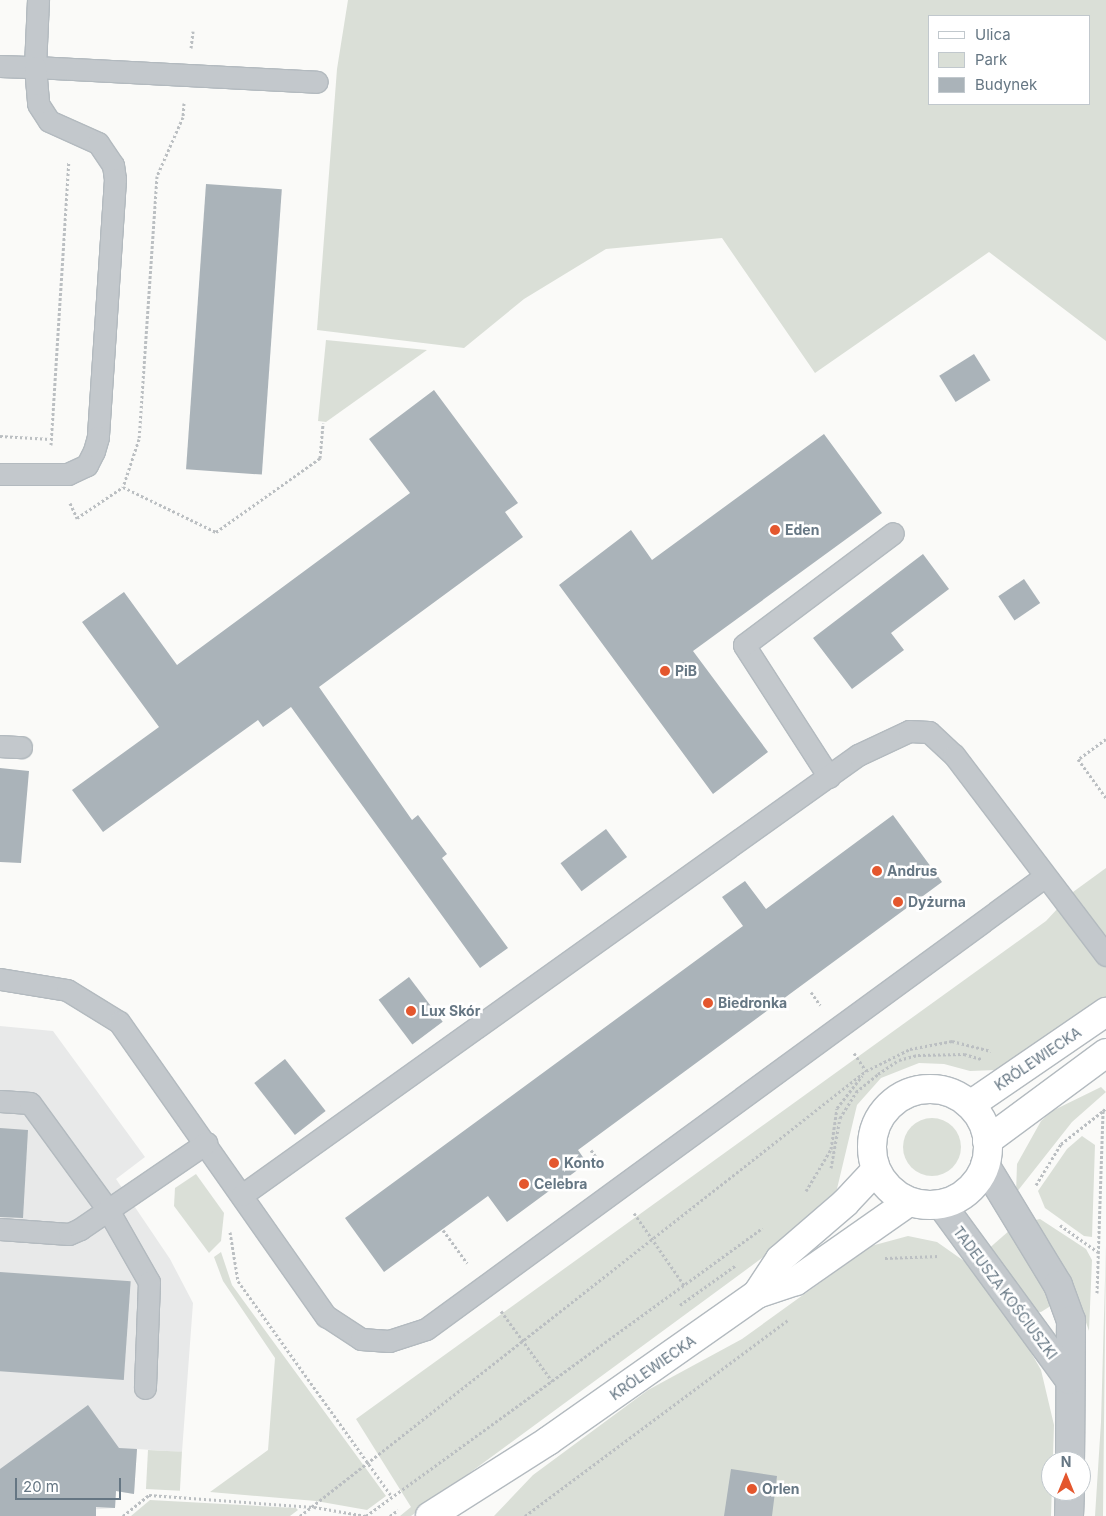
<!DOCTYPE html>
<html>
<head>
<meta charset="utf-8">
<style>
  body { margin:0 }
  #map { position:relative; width:1106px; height:1516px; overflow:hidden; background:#fafaf8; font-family:Inter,sans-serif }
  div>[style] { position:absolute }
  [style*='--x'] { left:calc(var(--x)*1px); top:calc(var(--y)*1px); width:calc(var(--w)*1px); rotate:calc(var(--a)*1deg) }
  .built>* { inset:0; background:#e8e9e9 }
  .green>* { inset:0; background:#dadfd7; transform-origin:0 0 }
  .round { border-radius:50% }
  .building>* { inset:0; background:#aab3b9; transform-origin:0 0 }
  .path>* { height:3px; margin-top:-1.5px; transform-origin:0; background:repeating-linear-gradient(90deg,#bbbfc2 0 2.5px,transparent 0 5px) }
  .roads { filter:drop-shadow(1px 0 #b3babf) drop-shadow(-1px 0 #b3babf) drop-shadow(0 1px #b3babf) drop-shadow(0 -1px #b3babf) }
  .service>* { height:21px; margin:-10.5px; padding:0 10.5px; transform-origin:10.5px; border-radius:10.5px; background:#c3c8cc }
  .tertiary>* { height:28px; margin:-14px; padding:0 14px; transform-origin:14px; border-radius:14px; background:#c3c8cc }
  .secondary>* { height:28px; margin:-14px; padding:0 14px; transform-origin:14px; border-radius:14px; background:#fff }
  .secondary>.ring { margin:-14px; padding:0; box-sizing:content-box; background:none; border:28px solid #fff; border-radius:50% }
  .dots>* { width:14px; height:14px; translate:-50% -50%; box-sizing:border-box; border:2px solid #fff; border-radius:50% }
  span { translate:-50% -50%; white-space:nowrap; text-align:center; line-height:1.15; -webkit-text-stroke:5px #fff; paint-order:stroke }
  .poi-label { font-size:14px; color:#657683; font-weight:700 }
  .left { translate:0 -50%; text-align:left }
  .street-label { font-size:14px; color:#657683 }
  .legend { position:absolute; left:928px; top:15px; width:162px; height:90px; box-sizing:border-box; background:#fff; border:1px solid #c1c8cd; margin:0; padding:6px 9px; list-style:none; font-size:15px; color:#657683 }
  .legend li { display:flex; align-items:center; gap:10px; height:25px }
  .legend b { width:25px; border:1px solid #c1c8cd }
  .north { position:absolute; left:1041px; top:1451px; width:50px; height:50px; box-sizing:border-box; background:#fff; border:1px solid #c1c8cd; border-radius:50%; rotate:0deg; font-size:14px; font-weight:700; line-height:20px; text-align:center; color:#657683 }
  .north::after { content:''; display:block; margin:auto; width:18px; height:22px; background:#e4572e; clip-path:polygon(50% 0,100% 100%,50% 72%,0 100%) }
  .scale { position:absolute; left:15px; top:1478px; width:106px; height:22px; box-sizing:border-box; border:2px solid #657683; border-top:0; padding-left:6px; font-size:15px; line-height:18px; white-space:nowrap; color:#657683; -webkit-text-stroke:4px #fff; paint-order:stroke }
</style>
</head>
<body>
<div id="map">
  <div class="built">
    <div style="clip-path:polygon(0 1026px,53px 1031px,145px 1157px,116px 1179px,170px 1259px,193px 1303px,182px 1452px,137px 1449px,134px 1494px,116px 1491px,115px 1508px,0 1516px)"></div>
  </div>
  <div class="green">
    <div style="clip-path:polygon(evenodd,348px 0,1106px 0,1106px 341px,989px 252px,815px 373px,722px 238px,606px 249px,524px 299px,464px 348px,317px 330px,337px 69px,348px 0,930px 16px,1090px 16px,1090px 104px,930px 104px,930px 16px)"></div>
    <div style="clip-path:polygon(326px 340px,427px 350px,326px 422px,318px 421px)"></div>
    <div style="clip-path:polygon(1106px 868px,1106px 1000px,997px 1070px,970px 1071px,944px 1064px,919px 1063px,881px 1078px,857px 1105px,836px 1193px,773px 1250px,411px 1516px,400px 1516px,411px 1507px,356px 1419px,1046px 921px,1073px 892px)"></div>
    <div style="clip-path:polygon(1101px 1087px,1106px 1092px,1072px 1122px,1016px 1193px,1017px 1164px,1041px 1121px,1052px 1111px)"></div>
    <div class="round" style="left:903px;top:1118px;width:58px;height:58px"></div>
    <div style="clip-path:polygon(1082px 1136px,1095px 1145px,1092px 1237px,1084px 1236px,1045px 1208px,1038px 1191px,1067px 1149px)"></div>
    <div style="clip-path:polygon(196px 1174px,224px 1213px,221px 1241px,209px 1253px,174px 1206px,175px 1188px)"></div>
    <div style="clip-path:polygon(1040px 1219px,1086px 1249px,1092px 1260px,1089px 1331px,1071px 1279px,1031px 1221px)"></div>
    <div style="clip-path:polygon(1010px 1230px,1053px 1298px,1049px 1307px,1041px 1312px,1032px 1311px,986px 1251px)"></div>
    <div style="clip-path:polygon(908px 1236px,937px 1242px,964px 1261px,1025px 1342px,1041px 1370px,1054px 1425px,1051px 1516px,494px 1516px,533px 1475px,648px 1390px,742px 1339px,871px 1246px)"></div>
    <div style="clip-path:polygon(1106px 1244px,1103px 1516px,1095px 1516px,1101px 1422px)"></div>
    <div style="clip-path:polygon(221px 1252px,232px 1285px,386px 1496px,367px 1510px,316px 1501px,210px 1492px,268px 1450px,275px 1358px,223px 1281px,214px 1257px)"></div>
    <div style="left:148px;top:1450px;width:34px;height:39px;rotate:3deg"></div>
    <div style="clip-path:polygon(150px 1500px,296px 1508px,298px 1510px,290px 1516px,131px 1516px)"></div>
  </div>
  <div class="building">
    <div style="left:206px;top:184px;width:76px;height:286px;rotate:4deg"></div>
    <div style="left:974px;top:354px;width:31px;height:41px;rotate:58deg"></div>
    <div style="clip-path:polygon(434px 390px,518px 503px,505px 512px,523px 537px,319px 687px,412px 820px,418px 815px,447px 854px,442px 858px,508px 948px,480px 968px,291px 707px,263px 727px,258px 720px,103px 832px,72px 790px,159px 727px,82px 622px,124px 592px,177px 665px,410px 493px,369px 439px)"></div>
    <div style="clip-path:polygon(824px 434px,882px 513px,693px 651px,768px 752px,713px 794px,559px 585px,631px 530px,652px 560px)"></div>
    <div style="clip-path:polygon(923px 554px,949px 589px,891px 633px,904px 650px,852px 689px,813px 638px)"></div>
    <div style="left:1024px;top:579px;width:29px;height:31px;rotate:56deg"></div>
    <div style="clip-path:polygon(0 768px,29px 771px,21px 863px,0 862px)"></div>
    <div style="clip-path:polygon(893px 815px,942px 882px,578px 1150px,587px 1163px,507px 1222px,488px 1196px,384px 1272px,345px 1218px,743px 926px,722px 897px,745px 881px,766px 909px)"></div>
    <div style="left:606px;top:829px;width:35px;height:57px;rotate:53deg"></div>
    <div style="left:409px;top:977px;width:56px;height:38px;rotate:53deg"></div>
    <div style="left:285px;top:1059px;width:66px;height:39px;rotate:52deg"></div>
    <div style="clip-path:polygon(0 1128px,28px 1130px,23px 1218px,0 1217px)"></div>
    <div style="left:0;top:1272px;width:131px;height:99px;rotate:4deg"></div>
    <div style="clip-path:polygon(88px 1405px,119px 1448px,137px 1449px,134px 1494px,116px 1491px,115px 1508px,96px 1507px,96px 1516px,0 1516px,0 1469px)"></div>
    <div style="clip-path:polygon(731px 1469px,777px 1476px,772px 1516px,724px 1516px)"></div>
  </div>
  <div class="path">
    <div style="--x:191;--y:48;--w:17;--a:-83"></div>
    <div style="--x:184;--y:103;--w:14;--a:94"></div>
    <div style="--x:183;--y:117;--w:64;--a:113.8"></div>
    <div style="--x:157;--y:176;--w:264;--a:93.9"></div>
    <div style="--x:139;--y:439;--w:51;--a:108.4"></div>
    <div style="--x:123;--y:487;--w:103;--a:25.8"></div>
    <div style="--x:216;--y:532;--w:128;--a:-35.4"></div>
    <div style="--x:320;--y:458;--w:35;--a:-85"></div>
    <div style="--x:0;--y:436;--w:50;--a:3.4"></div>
    <div style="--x:51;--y:445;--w:284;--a:-86.4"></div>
    <div style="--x:70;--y:503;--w:17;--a:65"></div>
    <div style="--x:77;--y:518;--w:55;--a:-34"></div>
    <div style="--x:1106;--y:739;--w:34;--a:144"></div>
    <div style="--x:1078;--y:759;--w:48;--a:54.3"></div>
    <div style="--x:811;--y:992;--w:16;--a:55"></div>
    <div style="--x:854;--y:1053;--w:22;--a:56"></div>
    <div style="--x:591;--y:1150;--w:17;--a:54"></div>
    <div style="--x:831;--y:1168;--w:51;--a:-79.8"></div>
    <div style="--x:840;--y:1118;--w:31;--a:-58"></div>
    <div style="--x:856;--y:1092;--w:28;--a:-39"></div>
    <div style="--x:878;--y:1074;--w:25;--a:-34"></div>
    <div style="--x:899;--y:1060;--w:20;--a:-15"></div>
    <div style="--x:918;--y:1055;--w:46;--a:-1.2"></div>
    <div style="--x:964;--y:1054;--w:18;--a:16"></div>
    <div style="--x:1036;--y:1185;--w:48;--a:-58.6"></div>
    <div style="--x:1061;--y:1144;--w:53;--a:-38.2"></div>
    <div style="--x:806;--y:1191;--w:49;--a:-59.2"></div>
    <div style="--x:831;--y:1149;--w:41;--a:-81.7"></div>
    <div style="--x:837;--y:1108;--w:41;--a:-52"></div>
    <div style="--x:634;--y:1213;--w:88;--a:55.2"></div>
    <div style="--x:1060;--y:1225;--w:47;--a:35.4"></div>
    <div style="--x:443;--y:1230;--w:41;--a:54"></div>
    <div style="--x:230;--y:1232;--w:50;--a:80.7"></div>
    <div style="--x:238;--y:1281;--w:265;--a:54.5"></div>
    <div style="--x:885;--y:1258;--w:54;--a:-2.1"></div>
    <div style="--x:1097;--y:1293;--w:182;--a:-88.1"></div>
    <div style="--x:1103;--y:1111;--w:4;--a:-45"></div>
    <div style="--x:680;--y:1305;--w:69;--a:-35.5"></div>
    <div style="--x:501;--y:1311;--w:87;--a:53.9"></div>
    <div style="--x:123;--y:1516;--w:33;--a:-39"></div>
    <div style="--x:149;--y:1495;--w:165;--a:4.2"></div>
    <div style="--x:314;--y:1507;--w:53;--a:9.8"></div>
    <div style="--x:366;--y:1516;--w:490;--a:-36"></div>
    <div style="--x:300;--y:1516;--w:720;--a:-38.18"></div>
    <div style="--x:866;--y:1071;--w:49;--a:-26.6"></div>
    <div style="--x:910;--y:1049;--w:43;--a:-10.8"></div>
    <div style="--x:952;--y:1041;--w:40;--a:14.4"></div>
    <div style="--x:390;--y:1516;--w:10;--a:-37"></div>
    <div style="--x:525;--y:1516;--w:329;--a:-36.7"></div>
  </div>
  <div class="roads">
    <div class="service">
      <div style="--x:38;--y:0;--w:67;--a:92.6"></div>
      <div style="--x:35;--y:67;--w:282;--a:3"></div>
      <div style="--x:0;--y:66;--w:35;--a:2"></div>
      <div style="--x:35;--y:67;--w:37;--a:85"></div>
      <div style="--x:38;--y:104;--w:20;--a:57"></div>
      <div style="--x:49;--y:121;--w:54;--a:24.2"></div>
      <div style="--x:98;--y:143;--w:27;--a:56"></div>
      <div style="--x:113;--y:165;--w:14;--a:82"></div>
      <div style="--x:115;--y:179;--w:259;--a:93.8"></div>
      <div style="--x:98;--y:437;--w:15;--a:106"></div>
      <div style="--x:94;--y:451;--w:16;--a:117"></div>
      <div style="--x:87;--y:465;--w:21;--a:155"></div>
      <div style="--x:68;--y:474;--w:68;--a:180"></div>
      <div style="--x:0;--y:746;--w:21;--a:3"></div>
      <div style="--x:829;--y:777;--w:157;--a:-122.8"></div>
      <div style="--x:744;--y:645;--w:186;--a:-36.9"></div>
      <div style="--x:0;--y:979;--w:68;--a:9.3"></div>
      <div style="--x:67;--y:990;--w:61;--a:31.6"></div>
      <div style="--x:119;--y:1022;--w:360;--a:54.9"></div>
      <div style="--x:326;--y:1316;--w:42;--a:33.3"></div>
      <div style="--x:361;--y:1339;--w:28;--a:4"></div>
      <div style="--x:389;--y:1341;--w:39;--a:-18"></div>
      <div style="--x:426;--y:1329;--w:766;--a:-36.18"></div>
      <div style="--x:0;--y:1101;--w:30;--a:4"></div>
      <div style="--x:30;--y:1103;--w:132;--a:53.9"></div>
      <div style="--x:108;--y:1210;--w:83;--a:60.3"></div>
      <div style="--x:149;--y:1282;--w:106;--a:92.2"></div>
      <div style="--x:242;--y:1195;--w:757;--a:-35.54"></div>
      <div style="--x:858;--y:755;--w:56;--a:-25.2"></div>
      <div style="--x:909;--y:731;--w:20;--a:3"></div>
      <div style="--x:929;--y:732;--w:34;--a:43"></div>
      <div style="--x:954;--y:755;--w:251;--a:52.8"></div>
      <div style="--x:0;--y:1229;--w:69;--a:4.1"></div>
      <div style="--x:69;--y:1234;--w:12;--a:-24"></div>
      <div style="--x:80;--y:1229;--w:153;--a:-34.3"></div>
    </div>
    <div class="tertiary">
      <div style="--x:985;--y:1165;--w:140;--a:58.7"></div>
      <div style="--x:1058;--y:1285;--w:37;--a:70"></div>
      <div style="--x:1071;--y:1320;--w:141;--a:90.4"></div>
      <div style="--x:941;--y:1204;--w:218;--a:53.8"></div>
      <div style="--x:1069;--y:1516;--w:25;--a:-88"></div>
    </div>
    <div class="secondary">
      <div class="ring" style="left:872px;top:1089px;width:88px;height:88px"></div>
      <div style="--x:970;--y:1105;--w:165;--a:-34.4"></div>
      <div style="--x:987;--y:1141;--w:148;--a:-36.5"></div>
      <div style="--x:757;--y:1294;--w:42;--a:-56.7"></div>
      <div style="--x:780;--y:1259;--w:86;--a:-40.7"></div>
      <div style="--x:845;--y:1203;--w:45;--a:-46.8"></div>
      <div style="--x:430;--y:1516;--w:140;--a:-32.4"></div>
      <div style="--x:548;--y:1441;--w:256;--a:-35.1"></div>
      <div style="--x:757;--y:1294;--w:41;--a:-18.4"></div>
      <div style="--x:796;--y:1281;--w:138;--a:-35"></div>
    </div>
  </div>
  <div class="dots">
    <div style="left:775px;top:530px;background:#e4572e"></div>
    <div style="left:665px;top:671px;background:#e4572e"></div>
    <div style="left:877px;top:871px;background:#e4572e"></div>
    <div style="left:898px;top:902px;background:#e4572e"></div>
    <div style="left:708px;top:1003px;background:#e4572e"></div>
    <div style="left:411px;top:1011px;background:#e4572e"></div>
    <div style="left:554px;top:1163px;background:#e4572e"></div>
    <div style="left:524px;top:1184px;background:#e4572e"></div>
    <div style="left:752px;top:1489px;background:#e4572e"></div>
  </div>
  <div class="poi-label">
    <span class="left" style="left:785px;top:530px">Eden</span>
    <span class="left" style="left:675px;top:671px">PiB</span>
    <span class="left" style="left:887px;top:871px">Andrus</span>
    <span class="left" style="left:908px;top:902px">Dyżurna</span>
    <span class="left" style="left:718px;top:1003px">Biedronka</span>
    <span class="left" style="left:421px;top:1011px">Lux Skór</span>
    <span class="left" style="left:564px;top:1163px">Konto</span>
    <span class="left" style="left:534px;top:1184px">Celebra</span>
    <span class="left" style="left:762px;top:1489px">Orlen</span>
  </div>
  <div class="street-label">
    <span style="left:1038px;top:1059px;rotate:-34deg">KRÓLEWIECKA</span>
    <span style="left:1005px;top:1293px;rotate:53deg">TADEUSZA KOŚCIUSZKI</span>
    <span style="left:653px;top:1368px;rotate:-35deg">KRÓLEWIECKA</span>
  </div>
  <ul class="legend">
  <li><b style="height:6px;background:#fff"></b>Ulica</li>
  <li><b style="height:14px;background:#dadfd7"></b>Park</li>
  <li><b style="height:14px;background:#aab3b9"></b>Budynek</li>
  </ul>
  <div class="north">N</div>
  <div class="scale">20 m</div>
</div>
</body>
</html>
